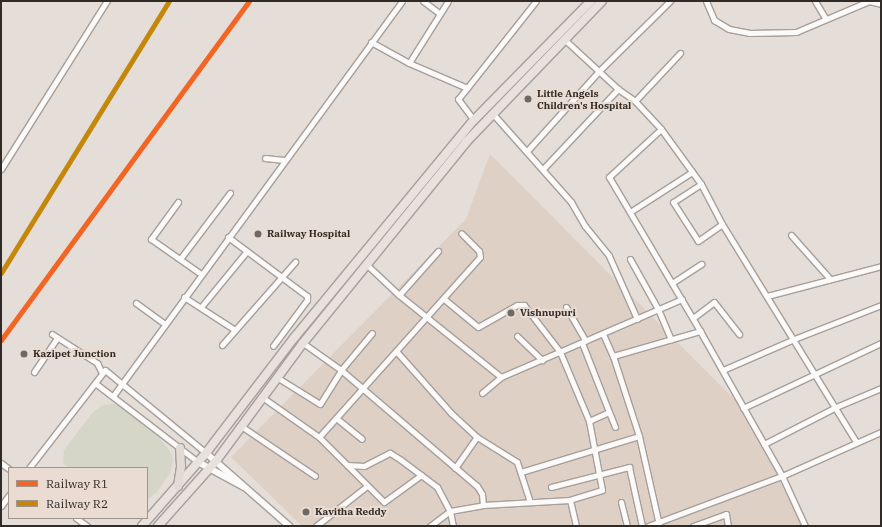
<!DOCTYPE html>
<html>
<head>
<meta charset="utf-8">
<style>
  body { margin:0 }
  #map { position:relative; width:882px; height:527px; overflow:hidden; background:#e4ddd8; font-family:"IBM Plex Serif",serif }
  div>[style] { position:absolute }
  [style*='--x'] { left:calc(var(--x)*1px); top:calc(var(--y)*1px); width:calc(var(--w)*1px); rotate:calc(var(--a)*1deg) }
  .built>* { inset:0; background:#ded0c5 }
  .green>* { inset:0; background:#d6d6c8 }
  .roads { filter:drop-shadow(1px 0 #a59f9c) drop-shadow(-1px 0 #a59f9c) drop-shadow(0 1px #a59f9c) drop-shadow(0 -1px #a59f9c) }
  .minor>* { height:5px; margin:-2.5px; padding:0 2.5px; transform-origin:2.5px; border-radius:2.5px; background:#fbfaf9 }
  .tertiary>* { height:6px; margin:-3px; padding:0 3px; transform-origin:3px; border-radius:3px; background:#fbfaf9 }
  .primary>* { height:8px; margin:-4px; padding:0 4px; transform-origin:4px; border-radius:4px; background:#e8e1dd }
  .trunk>* { height:8px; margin:-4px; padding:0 4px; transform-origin:4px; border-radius:4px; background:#e2dad4 }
  .rail>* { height:2px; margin-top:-1px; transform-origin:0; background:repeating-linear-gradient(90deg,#d0cecc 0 7px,transparent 0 14px) }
  .rail-1>* { height:5px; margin:-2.5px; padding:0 2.5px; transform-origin:2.5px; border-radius:2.5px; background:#f26522 }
  .rail-2>* { height:5px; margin:-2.5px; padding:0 2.5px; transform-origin:2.5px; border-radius:2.5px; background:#c5870a }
  .dots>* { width:11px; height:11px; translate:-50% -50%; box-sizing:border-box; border:2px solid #eadcd2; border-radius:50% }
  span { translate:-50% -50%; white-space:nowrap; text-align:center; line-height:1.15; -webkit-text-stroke:4px #eadcd2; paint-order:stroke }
  .poi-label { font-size:10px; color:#302b27; font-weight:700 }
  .left { translate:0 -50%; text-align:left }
  .frame { position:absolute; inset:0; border:2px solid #302b27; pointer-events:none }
  .legend { position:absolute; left:8px; top:467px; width:140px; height:52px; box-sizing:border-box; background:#eadcd2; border:1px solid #a0958e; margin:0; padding:5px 7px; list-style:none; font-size:12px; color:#302b27 }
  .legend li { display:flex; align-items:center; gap:8px; height:20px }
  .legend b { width:20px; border:1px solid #a0958e }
</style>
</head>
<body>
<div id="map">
  <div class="built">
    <div style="clip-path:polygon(490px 154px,743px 408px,808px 526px,302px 526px,231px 457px,466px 219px)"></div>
  </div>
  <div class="green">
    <div style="clip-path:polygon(111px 404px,118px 405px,155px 432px,171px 453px,173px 461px,170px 473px,157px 492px,147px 500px,147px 468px,68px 468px,63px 463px,64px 450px,93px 412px,101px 406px)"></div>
  </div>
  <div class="roads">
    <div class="minor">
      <div style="--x:423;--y:1;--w:20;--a:37"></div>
      <div style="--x:706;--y:1;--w:21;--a:67"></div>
      <div style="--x:714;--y:20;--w:17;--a:31"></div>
      <div style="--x:729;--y:29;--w:20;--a:11"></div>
      <div style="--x:749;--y:33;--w:47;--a:-1.2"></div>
      <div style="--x:796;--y:32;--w:79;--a:-23"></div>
      <div style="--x:869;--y:1;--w:12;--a:14"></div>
      <div style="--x:815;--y:1;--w:21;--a:59"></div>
      <div style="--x:564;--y:39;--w:74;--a:42.8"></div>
      <div style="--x:618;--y:89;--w:21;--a:35"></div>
      <div style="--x:635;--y:101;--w:38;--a:47"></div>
      <div style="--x:661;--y:129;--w:71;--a:137.3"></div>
      <div style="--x:609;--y:177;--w:179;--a:59.4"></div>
      <div style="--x:700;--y:331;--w:167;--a:60.5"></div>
      <div style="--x:782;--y:476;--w:55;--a:65.3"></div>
      <div style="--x:371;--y:42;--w:43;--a:28.9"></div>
      <div style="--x:409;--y:63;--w:63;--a:23.3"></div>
      <div style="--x:467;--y:88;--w:111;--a:-51.6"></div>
      <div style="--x:409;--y:63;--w:73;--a:-57.8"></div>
      <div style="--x:467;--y:88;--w:14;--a:129"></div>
      <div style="--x:458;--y:99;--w:26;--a:53"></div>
      <div style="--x:635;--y:101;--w:66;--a:-46.8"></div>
      <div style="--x:493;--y:114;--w:118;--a:48.4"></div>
      <div style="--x:571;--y:202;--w:28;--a:60"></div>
      <div style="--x:585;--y:226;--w:38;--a:51"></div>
      <div style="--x:609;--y:256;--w:69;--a:66"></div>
      <div style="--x:661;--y:129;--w:68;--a:54"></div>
      <div style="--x:701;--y:184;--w:45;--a:62.3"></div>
      <div style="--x:722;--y:224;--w:256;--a:58.4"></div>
      <div style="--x:527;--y:151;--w:108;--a:-48"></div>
      <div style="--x:599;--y:71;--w:100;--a:-44.6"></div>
      <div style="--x:265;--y:158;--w:19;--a:6"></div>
      <div style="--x:1;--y:169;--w:199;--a:-57.8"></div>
      <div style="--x:543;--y:169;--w:110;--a:-46.8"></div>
      <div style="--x:701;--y:184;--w:33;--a:147"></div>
      <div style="--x:673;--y:202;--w:46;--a:57.3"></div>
      <div style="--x:698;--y:241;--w:29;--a:-35"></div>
      <div style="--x:178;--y:202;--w:46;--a:126.1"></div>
      <div style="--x:151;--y:239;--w:61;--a:35"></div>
      <div style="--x:630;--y:212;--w:74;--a:-32.8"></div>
      <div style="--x:791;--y:235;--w:59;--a:48.4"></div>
      <div style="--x:228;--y:237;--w:99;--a:36.8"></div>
      <div style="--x:307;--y:296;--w:4;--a:90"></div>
      <div style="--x:307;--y:300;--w:57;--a:126.5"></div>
      <div style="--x:180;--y:259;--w:83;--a:-52.9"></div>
      <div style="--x:630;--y:259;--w:57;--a:60.8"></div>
      <div style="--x:658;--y:309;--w:33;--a:67"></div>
      <div style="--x:366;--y:264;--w:45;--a:43.2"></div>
      <div style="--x:399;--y:295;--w:131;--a:38.8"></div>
      <div style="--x:672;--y:283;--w:35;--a:-33"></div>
      <div style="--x:399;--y:295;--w:59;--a:-48.4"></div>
      <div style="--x:767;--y:296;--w:118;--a:-14.7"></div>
      <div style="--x:184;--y:297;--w:61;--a:32.9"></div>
      <div style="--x:444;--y:299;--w:44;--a:39.5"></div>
      <div style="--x:478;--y:327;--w:45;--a:-29.4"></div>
      <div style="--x:517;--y:305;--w:7;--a:0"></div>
      <div style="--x:524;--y:305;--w:59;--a:52.5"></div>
      <div style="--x:560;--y:352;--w:75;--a:67.2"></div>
      <div style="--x:589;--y:421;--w:70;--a:79.3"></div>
      <div style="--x:602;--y:490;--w:34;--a:163"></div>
      <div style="--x:136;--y:303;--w:36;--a:36"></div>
      <div style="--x:201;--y:307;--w:72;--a:-50.6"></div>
      <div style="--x:566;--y:307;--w:39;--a:60"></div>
      <div style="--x:693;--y:318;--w:26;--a:-37"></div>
      <div style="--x:714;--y:302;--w:41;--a:52"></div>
      <div style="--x:52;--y:334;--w:54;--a:32.8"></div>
      <div style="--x:97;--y:363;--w:11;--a:63"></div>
      <div style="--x:603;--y:334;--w:24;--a:66"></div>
      <div style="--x:613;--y:356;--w:91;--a:-16"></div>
      <div style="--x:517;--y:336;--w:35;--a:44"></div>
      <div style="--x:303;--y:343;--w:47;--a:35.4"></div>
      <div style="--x:341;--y:370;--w:179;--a:40.5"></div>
      <div style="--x:477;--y:486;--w:9;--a:58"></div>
      <div style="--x:482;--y:494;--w:11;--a:85"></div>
      <div style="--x:582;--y:343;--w:74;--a:68.6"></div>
      <div style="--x:609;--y:412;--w:22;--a:156"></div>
      <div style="--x:222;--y:345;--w:111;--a:-48.7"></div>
      <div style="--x:396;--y:351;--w:83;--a:48.4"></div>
      <div style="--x:451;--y:413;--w:35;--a:43"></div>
      <div style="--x:477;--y:437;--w:47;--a:32"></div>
      <div style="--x:517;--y:462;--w:42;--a:72"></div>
      <div style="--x:723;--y:370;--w:77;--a:-23.6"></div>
      <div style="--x:794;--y:339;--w:93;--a:-21.3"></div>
      <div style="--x:34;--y:372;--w:41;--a:-55.9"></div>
      <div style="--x:278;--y:378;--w:49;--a:31.8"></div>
      <div style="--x:320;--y:404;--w:40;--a:-58"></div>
      <div style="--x:341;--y:370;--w:48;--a:-50"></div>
      <div style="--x:95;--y:383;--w:130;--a:37.5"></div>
      <div style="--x:482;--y:393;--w:25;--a:-40"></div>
      <div style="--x:501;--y:377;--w:197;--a:-23.3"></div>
      <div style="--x:113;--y:396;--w:489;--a:-53.8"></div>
      <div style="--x:262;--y:397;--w:70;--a:35.1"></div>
      <div style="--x:319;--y:437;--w:40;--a:45"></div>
      <div style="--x:347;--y:465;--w:17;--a:3"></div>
      <div style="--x:364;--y:466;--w:29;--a:-27"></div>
      <div style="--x:390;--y:453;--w:13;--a:32"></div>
      <div style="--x:401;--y:460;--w:45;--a:36.9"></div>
      <div style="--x:437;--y:487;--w:27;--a:62"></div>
      <div style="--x:450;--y:511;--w:15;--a:79"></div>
      <div style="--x:743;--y:408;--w:153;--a:-25.2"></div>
      <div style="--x:609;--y:412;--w:16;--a:68"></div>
      <div style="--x:336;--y:418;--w:33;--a:39"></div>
      <div style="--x:241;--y:426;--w:89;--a:34"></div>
      <div style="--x:639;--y:436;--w:91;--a:77.3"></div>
      <div style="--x:319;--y:437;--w:241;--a:-48.2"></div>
      <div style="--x:480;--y:257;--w:6;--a:-99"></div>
      <div style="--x:479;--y:251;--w:25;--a:-135"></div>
      <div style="--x:764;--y:444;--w:81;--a:-27.2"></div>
      <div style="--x:836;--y:407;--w:49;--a:-22.9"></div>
      <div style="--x:1;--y:463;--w:10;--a:37"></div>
      <div style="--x:347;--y:465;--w:52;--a:45"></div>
      <div style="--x:384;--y:502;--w:46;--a:-36.1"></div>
      <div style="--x:29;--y:468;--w:124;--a:-52.2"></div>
      <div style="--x:105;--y:370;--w:131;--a:39.4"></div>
      <div style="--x:455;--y:468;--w:38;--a:-55"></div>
      <div style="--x:521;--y:472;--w:123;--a:-17"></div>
      <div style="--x:639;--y:436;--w:84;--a:-108"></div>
      <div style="--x:551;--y:487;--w:81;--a:-14.4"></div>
      <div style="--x:629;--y:467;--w:60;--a:77.6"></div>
      <div style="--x:621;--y:502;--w:25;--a:76"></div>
      <div style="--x:1;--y:506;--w:14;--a:-54"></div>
      <div style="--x:76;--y:518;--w:14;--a:36"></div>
      <div style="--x:316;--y:526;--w:65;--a:-38.1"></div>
      <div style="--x:430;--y:526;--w:25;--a:-37"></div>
      <div style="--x:450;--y:511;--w:34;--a:-10"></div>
      <div style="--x:483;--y:505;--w:87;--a:-3.3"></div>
      <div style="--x:570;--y:500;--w:27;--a:77"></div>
      <div style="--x:648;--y:526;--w:143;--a:-20.5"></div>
      <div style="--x:782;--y:476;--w:108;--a:-24"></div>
      <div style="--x:693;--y:526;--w:35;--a:-20"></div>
      <div style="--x:726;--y:514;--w:12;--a:81"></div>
    </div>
    <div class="tertiary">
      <div style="--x:206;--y:453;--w:111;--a:41.3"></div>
      <div style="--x:198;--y:462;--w:52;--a:28.5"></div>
    </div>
    <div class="primary">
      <div style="--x:142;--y:526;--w:97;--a:-48.8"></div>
      <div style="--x:206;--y:453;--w:145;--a:-52.6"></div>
      <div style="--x:294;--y:338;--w:283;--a:-50.5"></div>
      <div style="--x:474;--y:120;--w:167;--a:-45.5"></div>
      <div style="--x:158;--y:526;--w:87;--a:-48.3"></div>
      <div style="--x:216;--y:461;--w:147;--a:-53.6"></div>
      <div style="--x:303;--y:343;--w:260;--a:-50.9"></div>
      <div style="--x:467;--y:141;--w:194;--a:-46"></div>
    </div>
    <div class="trunk">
      <div style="--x:178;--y:486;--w:20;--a:-81"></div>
      <div style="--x:181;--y:466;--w:18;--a:-93"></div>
    </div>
  </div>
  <div class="rail">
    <div style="--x:1;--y:273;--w:320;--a:-58.3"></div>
  </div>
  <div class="rail-1">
    <div style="--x:1;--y:340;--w:420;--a:-53.8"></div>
  </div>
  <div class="rail-2">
    <div style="--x:1;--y:273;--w:320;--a:-58.3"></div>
  </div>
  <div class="dots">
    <div style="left:528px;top:99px;background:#6f6965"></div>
    <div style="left:258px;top:234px;background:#6f6965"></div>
    <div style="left:511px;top:313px;background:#6f6965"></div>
    <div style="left:24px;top:354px;background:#6f6965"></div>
    <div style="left:306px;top:512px;background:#6f6965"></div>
  </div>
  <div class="poi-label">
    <span class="left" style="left:537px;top:99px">Little Angels<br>Children's Hospital</span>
    <span class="left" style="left:267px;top:234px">Railway Hospital</span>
    <span class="left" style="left:520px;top:313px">Vishnupuri</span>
    <span class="left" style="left:33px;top:354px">Kazipet Junction</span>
    <span class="left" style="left:315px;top:512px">Kavitha Reddy</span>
  </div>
  <div class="frame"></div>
  <ul class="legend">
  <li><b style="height:5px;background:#f26522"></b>Railway R1</li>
  <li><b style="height:5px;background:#c5870a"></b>Railway R2</li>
  </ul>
</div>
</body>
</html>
